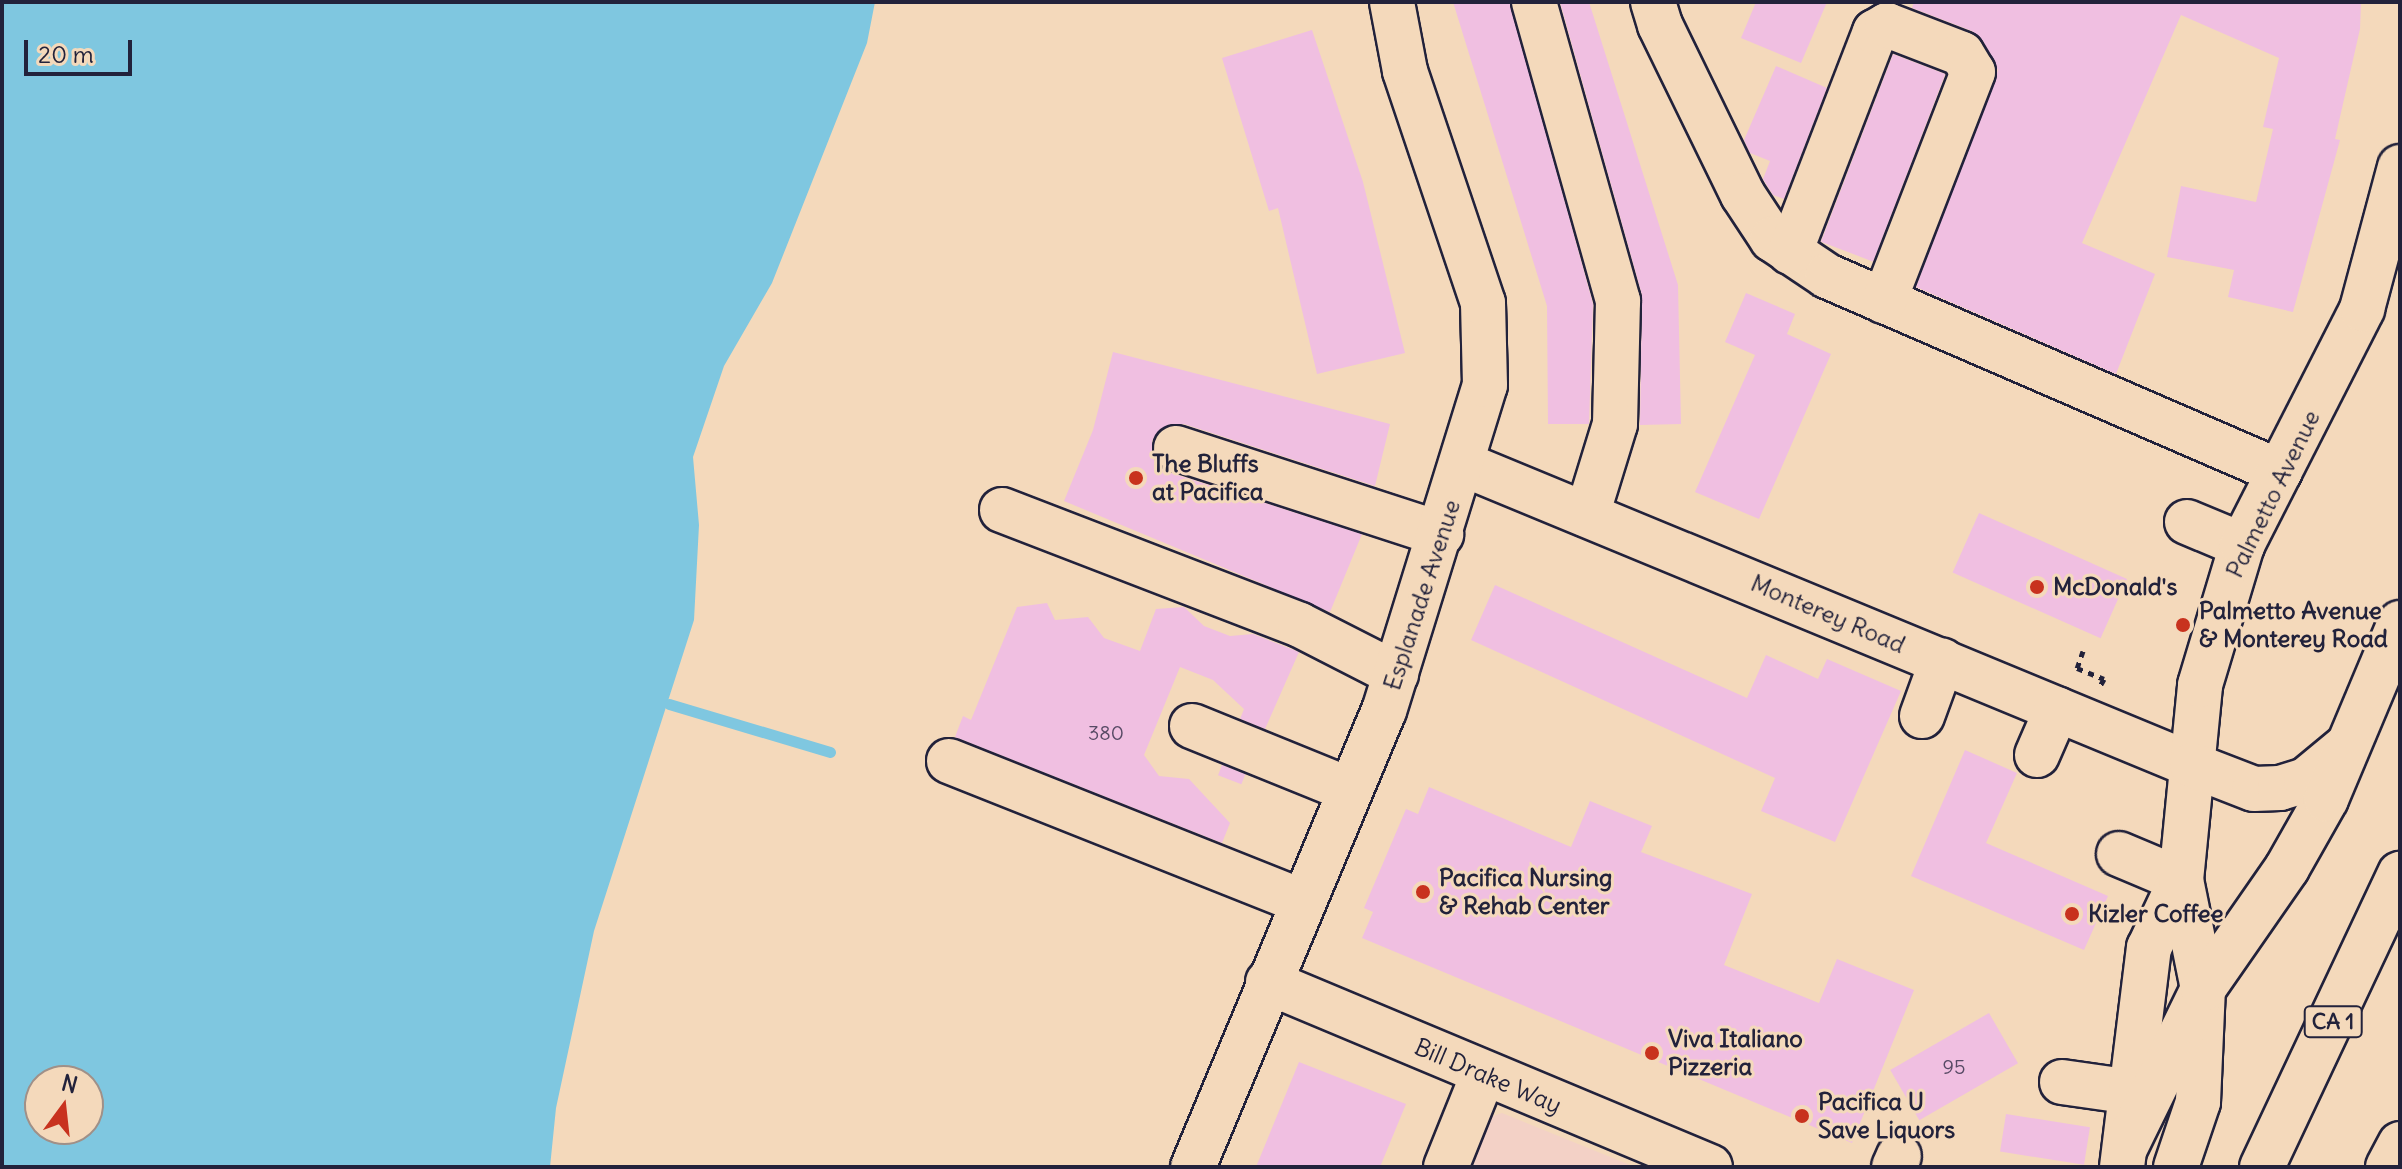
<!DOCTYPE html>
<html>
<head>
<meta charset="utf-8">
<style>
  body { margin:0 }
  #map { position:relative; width:2402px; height:1169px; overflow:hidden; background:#f4d9bb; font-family:Delius,sans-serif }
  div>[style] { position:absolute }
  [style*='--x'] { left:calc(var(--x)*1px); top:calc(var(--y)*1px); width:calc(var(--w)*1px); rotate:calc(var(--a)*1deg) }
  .built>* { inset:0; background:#f3d1c6 }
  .water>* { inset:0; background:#7fc7e0 }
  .stream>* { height:11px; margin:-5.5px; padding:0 5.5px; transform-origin:5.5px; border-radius:5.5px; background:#7fc7e0 }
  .building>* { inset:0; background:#f0bfe1; transform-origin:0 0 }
  .path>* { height:5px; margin-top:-2.5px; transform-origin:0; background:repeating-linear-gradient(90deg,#22223b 0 6px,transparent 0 12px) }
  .roads { filter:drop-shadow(2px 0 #22223b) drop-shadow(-2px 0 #22223b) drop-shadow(0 2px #22223b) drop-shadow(0 -2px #22223b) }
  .minor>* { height:44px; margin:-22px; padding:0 22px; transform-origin:22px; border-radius:22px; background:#f4d9bb }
  .highway>* { height:44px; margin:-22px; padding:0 22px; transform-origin:22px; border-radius:22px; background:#f4d9bb }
  .dots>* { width:22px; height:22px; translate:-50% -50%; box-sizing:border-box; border:4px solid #f4d9bb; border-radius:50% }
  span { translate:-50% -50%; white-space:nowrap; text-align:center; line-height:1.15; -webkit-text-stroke:6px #f4d9bb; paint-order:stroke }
  .number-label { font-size:20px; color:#564964 }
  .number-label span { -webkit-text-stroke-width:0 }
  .shield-label span { padding:2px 6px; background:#f4d9bb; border:2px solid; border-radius:6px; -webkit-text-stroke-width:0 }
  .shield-label { font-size:22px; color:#22223b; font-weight:700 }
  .poi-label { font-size:24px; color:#22223b; font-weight:700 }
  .left { translate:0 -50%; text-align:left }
  .street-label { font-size:24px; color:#22223b }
  .frame { position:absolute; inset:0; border:4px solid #22223b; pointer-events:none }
  .north { position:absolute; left:24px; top:1065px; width:80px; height:80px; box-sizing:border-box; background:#f4d9bb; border:2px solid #a09088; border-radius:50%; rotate:15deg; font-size:22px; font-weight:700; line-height:32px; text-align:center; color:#22223b }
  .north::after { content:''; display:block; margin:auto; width:28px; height:36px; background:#c8321e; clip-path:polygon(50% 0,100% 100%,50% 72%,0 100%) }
  .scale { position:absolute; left:24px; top:40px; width:108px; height:36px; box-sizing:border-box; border:4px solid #22223b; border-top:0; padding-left:10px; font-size:24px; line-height:28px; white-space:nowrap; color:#22223b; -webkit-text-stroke:6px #f4d9bb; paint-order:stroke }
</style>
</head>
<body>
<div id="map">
  <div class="built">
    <div style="clip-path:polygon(1502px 1113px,1635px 1167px,1469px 1167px,1490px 1117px)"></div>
  </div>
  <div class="water">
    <div style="clip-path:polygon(evenodd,2px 2px,875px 2px,867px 43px,772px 283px,724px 366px,693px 457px,699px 525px,694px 620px,594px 931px,556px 1108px,550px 1167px,2px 1167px,2px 2px,40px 1081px,88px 1081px,88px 1129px,40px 1129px,40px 1081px)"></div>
  </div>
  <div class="stream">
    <div style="--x:669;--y:704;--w:168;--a:16.6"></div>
  </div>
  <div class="building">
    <div style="clip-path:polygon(1453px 2px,1510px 2px,1593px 304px,1589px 424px,1548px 424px,1547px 306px)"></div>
    <div style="clip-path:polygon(1560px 2px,1589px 2px,1678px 285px,1681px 424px,1640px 425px,1642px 295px)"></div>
    <div style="clip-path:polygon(1756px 2px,1827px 2px,1801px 63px,1741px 38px)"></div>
    <div style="clip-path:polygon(1914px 2px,2361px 2px,2360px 29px,2335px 139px,2340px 140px,2293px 312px,2228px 297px,2234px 270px,2167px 257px,2181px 186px,2256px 202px,2273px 129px,2263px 127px,2279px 58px,2181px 15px,2082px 243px,2155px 274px,2116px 374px,1916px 287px,1998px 70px,1983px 41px,1972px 31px,1912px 8px)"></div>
    <div style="clip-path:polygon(1312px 30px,1363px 182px,1405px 353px,1317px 374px,1278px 208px,1269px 211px,1222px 58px)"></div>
    <div style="left:1893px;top:54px;width:56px;height:201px;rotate:21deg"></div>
    <div style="clip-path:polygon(1776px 66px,1827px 88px,1784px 199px,1773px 195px,1763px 179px,1770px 161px,1750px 153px,1744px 140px)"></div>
    <div style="clip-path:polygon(1746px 293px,1795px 314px,1787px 334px,1831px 354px,1759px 519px,1695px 492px,1755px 355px,1725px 342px)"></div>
    <div style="clip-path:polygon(1113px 352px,1390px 424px,1375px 486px,1184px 424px,1160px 429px,1152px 441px,1157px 464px,1168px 472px,1362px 534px,1330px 612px,1064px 501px,1093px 430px)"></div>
    <div style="left:1979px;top:513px;width:162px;height:65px;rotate:24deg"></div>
    <div style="clip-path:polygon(1495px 585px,1747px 698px,1766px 655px,1818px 679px,1827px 659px,1901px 691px,1835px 842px,1761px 811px,1775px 778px,1471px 640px)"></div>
    <div style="clip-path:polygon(1047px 603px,1055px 620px,1088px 617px,1104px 638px,1140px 651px,1156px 609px,1184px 607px,1204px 626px,1230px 636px,1253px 634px,1299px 652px,1265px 729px,1240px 719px,1244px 709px,1213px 680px,1180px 667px,1144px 755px,1159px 776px,1189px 779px,1230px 823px,1222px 843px,955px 737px,963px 716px,971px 720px,1017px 607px)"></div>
    <div style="clip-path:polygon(1965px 750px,2017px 773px,1986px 843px,2108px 896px,2084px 950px,1911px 876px)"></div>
    <div style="left:1222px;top:765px;width:25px;height:11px;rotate:21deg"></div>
    <div style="clip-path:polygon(1429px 787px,1571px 847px,1590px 801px,1652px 826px,1641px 852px,1752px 894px,1724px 965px,1819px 1003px,1837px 959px,1914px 990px,1852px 1143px,1362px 938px,1373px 912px,1364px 908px,1406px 809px,1418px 814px)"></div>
    <div style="left:1989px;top:1013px;width:58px;height:114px;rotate:60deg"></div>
    <div style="clip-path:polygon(1299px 1062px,1406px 1104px,1380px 1167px,1256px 1167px)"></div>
    <div style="left:2006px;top:1114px;width:85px;height:38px;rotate:9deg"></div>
  </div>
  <div class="path">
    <div style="--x:2083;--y:651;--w:18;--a:109"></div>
    <div style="--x:2077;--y:668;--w:29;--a:22"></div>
    <div style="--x:2104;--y:679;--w:8;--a:120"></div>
  </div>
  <div class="roads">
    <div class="minor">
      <div style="--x:1534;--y:2;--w:311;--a:74.3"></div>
      <div style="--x:1618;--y:301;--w:123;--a:91.4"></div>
      <div style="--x:1615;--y:424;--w:95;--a:107.1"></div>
      <div style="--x:1653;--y:2;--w:24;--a:73"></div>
      <div style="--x:1660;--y:25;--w:189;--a:64"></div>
      <div style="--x:1743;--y:195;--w:53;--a:56.6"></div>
      <div style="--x:1772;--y:239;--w:66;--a:33.9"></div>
      <div style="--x:1827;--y:276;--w:493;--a:23.4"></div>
      <div style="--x:1790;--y:252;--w:236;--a:-68.9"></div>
      <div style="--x:1875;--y:32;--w:14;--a:-30"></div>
      <div style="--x:1887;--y:25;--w:80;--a:21.1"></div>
      <div style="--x:1962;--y:54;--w:21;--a:59"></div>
      <div style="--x:1973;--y:72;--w:246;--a:111.2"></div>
      <div style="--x:1176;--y:448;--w:279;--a:18"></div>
      <div style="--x:1463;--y:464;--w:789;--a:22.44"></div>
      <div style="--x:1002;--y:510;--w:319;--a:21.1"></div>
      <div style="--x:1300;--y:625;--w:108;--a:27"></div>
      <div style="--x:2187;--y:522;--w:60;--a:22.7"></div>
      <div style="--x:1922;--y:716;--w:59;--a:-70"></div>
      <div style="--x:1192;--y:726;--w:170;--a:22.1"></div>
      <div style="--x:2037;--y:755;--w:50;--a:-66.5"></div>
      <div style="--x:949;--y:761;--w:381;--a:21.7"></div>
      <div style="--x:2119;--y:854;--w:67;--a:22.8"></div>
      <div style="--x:1268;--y:982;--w:479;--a:22.7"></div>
      <div style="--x:2062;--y:1082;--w:71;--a:8.1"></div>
      <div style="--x:1193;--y:1167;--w:494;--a:-67.3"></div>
      <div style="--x:1384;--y:711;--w:341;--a:-72.8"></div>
      <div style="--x:1485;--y:385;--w:82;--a:-91.4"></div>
      <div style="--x:1483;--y:303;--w:245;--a:-108.6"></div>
      <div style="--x:1405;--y:71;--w:70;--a:-100.7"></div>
      <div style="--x:1446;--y:1167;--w:99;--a:-68.1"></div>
      <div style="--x:1894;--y:1167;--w:12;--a:-66"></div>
      <div style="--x:2122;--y:1167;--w:221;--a:-83"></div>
      <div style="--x:2149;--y:948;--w:75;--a:-64.8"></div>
      <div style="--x:2176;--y:1167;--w:69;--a:-71.3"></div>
      <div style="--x:2198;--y:1102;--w:113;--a:-87.5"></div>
      <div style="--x:2203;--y:989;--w:111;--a:-101.4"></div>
      <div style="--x:2181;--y:880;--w:196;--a:-84.4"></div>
      <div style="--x:2200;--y:685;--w:146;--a:-73.3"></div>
      <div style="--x:2242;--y:545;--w:265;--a:-63"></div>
      <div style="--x:2362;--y:309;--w:147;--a:-75"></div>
    </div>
    <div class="highway">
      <div style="--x:2192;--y:765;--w:66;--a:21.2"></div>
      <div style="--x:2254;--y:789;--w:26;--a:-2"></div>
      <div style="--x:2280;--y:788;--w:27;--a:-17"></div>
      <div style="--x:2306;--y:780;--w:53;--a:-39.7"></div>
      <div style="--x:2126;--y:1146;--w:175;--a:-63.9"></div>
      <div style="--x:2203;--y:989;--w:147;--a:-55.2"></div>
      <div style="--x:2287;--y:868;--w:79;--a:-60.5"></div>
      <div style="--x:2326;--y:799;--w:191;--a:-67.2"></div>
      <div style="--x:2262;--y:1167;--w:324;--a:-64.8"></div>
      <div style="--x:2388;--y:1167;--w:26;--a:-62"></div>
    </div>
  </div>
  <div class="dots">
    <div style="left:1136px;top:478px;background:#c8321e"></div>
    <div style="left:2037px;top:587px;background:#c8321e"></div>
    <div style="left:2183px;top:625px;background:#c8321e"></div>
    <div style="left:1423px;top:892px;background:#c8321e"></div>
    <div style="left:2072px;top:914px;background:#c8321e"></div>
    <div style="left:1652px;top:1053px;background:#c8321e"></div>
    <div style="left:1802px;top:1116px;background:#c8321e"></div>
  </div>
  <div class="number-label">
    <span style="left:1106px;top:732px">380</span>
    <span style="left:1954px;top:1066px">95</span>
  </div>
  <div class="shield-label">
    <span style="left:2333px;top:1022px">CA 1</span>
  </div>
  <div class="poi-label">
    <span class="left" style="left:1152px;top:478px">The Bluffs<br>at Pacifica</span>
    <span class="left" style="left:2053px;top:587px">McDonald's</span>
    <span class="left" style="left:2199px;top:625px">Palmetto Avenue<br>&amp; Monterey Road</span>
    <span class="left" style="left:1439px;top:892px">Pacifica Nursing<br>&amp; Rehab Center</span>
    <span class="left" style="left:2088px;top:914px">Kizler Coffee</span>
    <span class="left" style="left:1668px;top:1053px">Viva Italiano<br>Pizzeria</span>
    <span class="left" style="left:1818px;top:1116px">Pacifica U<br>Save Liquors</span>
  </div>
  <div class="street-label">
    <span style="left:2273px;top:494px;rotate:-64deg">Palmetto Avenue</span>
    <span style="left:1422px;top:595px;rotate:-72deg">Esplanade Avenue</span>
    <span style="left:1828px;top:614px;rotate:23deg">Monterey Road</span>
    <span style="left:1488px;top:1076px;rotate:23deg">Bill Drake Way</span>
  </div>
  <div class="frame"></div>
  <div class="north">N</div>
  <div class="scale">20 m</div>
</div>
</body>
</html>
